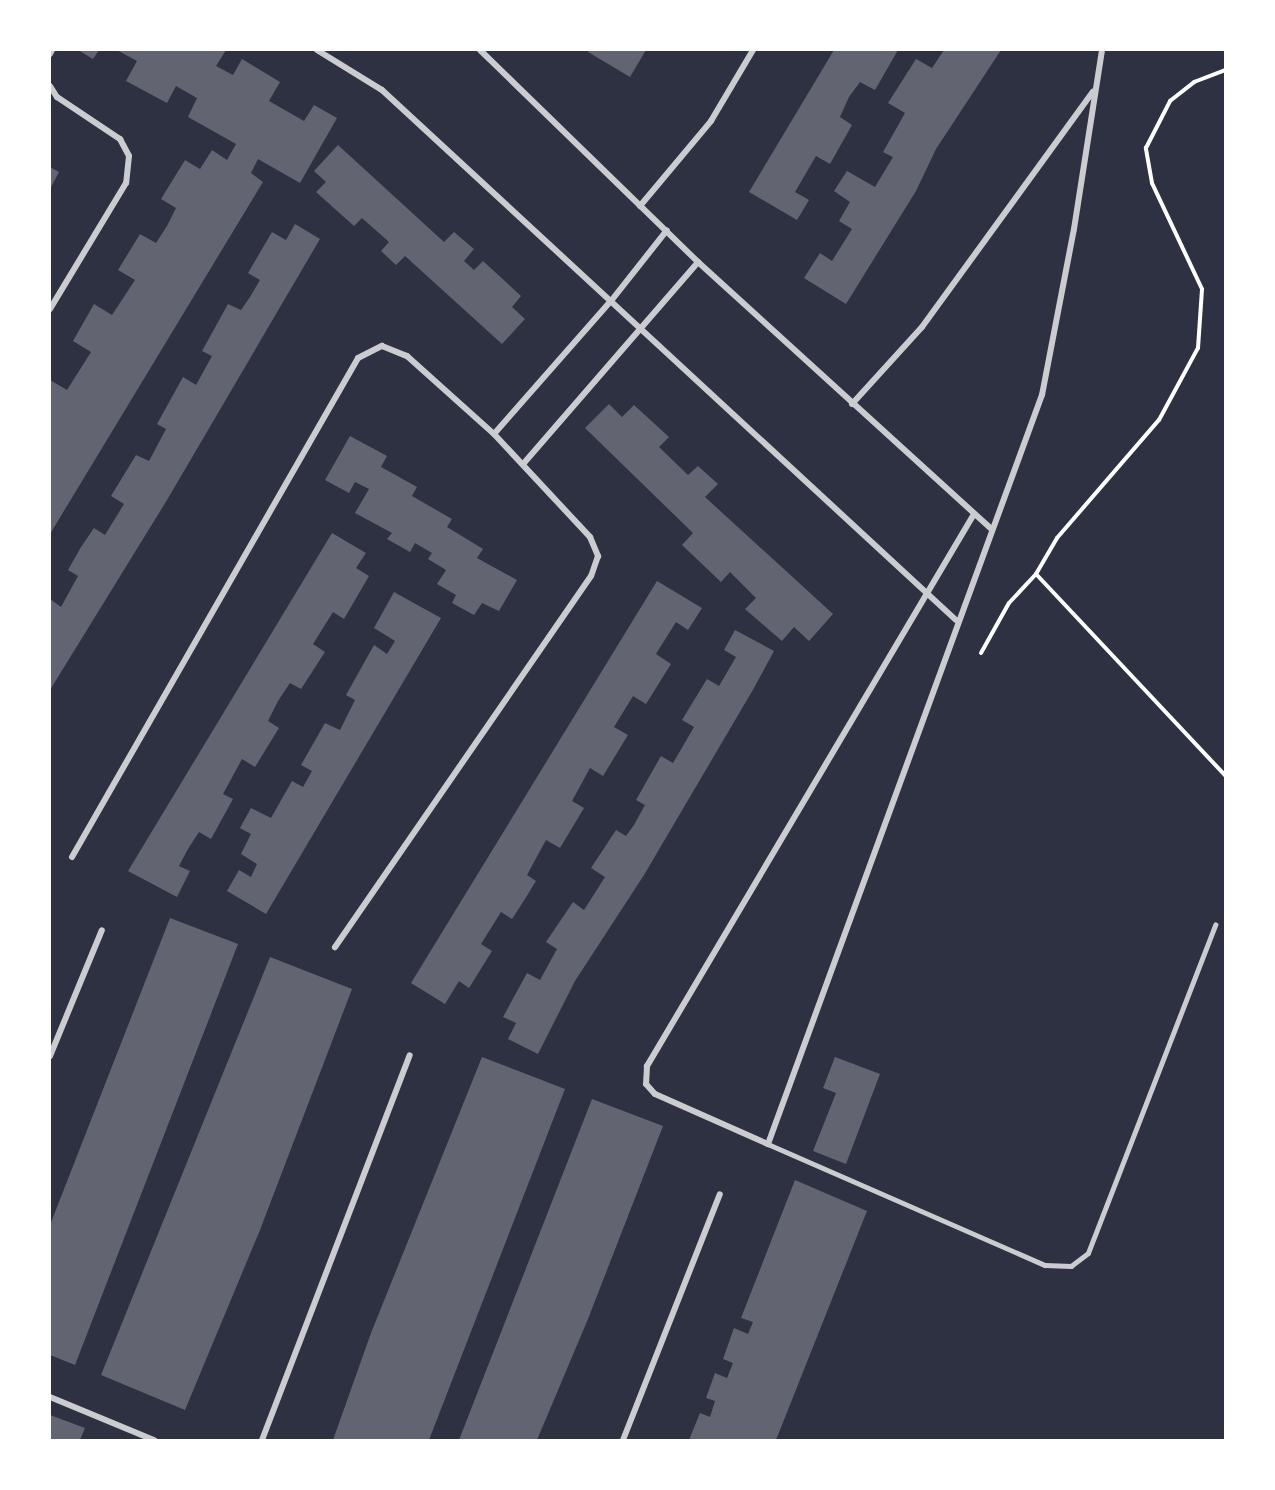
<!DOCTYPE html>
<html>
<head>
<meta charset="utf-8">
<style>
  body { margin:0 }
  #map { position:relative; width:1275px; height:1490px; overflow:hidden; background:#2d3142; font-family:"Exo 2",sans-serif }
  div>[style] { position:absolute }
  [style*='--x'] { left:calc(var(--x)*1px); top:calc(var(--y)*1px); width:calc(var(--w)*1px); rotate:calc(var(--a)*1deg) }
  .building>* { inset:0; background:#626471 }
  .path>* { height:4px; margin:-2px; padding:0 2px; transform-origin:2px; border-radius:2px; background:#fff }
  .service>* { height:4.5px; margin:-2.25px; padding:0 2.25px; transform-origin:2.25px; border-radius:2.25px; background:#caccd0 }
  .minor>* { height:6px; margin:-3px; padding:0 3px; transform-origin:3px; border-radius:3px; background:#caccd0 }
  span { translate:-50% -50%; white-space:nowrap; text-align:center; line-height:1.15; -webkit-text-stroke:6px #fff; paint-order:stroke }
  .frame { position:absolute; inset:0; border:51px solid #fff; pointer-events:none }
</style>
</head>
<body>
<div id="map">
  <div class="building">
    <div style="clip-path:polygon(78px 50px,99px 50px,93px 59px)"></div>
    <div style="clip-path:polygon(117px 50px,226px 50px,216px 66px,233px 75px,242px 59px,280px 82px,269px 101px,304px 121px,314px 105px,337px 118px,300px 183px,258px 159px,251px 173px,263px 182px,50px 534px,50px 380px,67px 390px,91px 352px,73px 341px,94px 304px,112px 315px,135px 280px,118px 270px,140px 234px,156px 243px,167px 226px,176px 208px,161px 199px,185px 160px,200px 169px,212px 150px,227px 160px,236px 144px,188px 117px,197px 98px,176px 86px,167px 103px,126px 81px,137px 61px)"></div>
    <div style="clip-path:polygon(590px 50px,646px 50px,630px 77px,588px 52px)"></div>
    <div style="clip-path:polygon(834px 50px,898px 50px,875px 90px,860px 82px,849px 97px,840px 117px,852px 125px,830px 164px,816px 156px,795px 192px,809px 200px,797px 220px,749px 192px)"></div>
    <div style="clip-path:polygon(944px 50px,1001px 50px,936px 149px,916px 191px,846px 304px,804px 278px,820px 253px,832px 261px,852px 229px,839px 221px,850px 202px,834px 191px,847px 171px,875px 187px,893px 157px,883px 152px,905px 113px,888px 103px,916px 59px,932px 68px)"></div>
    <div style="clip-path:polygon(338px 145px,444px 242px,454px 232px,474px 249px,464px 261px,474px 270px,483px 261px,521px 296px,512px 307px,525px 319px,502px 344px,405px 256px,396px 265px,381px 251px,389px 242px,362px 218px,354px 226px,316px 192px,326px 182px,314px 171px)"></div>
    <div style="clip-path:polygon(50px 167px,59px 172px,50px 189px)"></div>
    <div style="clip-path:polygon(295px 224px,320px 239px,167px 500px,50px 690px,50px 599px,61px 607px,78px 576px,68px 570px,81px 547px,94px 528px,105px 535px,124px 504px,111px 496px,136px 455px,149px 461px,166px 429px,157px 424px,183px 377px,196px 385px,212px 356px,202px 351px,228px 304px,241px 310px,250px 297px,260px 280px,248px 273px,272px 232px,286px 240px)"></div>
    <div style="clip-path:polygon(609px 404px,622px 417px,634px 405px,669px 437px,659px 447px,688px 475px,698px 466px,718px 484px,705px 497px,833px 614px,809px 641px,794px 627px,782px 641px,745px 609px,756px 598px,730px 572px,721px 582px,682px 545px,693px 533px,585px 428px)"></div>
    <div style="clip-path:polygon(350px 436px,387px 456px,381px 467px,417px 487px,412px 496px,452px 519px,447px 527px,483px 549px,477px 558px,517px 580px,499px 611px,482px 603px,474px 615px,452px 603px,456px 595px,437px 584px,446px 570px,428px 559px,432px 553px,415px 543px,410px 552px,387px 539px,392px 533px,355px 513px,369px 489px,355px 482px,349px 493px,325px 480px)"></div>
    <div style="clip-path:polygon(332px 533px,366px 553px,356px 568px,369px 576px,344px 619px,333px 612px,313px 644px,325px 652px,301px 689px,290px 683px,278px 701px,268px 721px,279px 728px,255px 767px,242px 759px,223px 794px,233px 799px,211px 839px,199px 832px,188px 849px,179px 866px,190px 871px,177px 897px,128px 871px)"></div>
    <div style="clip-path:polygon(657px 581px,702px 608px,688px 630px,676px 622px,656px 654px,671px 664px,646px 704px,633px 696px,614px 727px,628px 735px,603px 776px,590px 768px,572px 801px,584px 808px,560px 848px,546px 840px,527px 875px,536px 881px,525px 899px,512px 919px,501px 912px,481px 944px,492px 951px,469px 988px,459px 981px,445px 1004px,411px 983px)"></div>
    <div style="clip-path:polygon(394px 592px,441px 618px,266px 914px,227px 891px,239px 870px,251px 877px,257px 864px,241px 854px,251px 834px,240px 828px,251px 808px,271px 818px,292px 781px,303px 787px,312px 771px,301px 765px,325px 723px,340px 730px,355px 700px,346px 695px,374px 645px,387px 654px,395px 641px,374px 628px)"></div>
    <div style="clip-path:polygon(735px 630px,774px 651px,754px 688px,644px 875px,575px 981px,538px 1054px,508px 1039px,516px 1023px,503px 1017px,527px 973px,540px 980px,557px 949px,546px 942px,573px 902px,584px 910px,605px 877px,591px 868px,616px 830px,626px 836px,634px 825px,645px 805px,636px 800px,661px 756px,673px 763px,694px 727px,682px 720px,707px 679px,719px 686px,736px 657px,724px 650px)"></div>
    <div style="clip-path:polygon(170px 918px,238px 944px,75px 1365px,50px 1355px,50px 1225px)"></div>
    <div style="clip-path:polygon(270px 957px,352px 989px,260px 1230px,185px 1410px,101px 1375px)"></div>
    <div style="clip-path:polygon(482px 1057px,565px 1089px,429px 1440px,333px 1440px,371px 1333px)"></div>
    <div style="clip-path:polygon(835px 1057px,880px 1074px,846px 1164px,813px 1151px,836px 1093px,823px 1088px)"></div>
    <div style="clip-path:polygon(592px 1099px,663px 1126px,588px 1319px,537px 1440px,459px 1440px)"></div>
    <div style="clip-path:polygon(795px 1180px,867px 1211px,776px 1440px,689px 1440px,700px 1413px,710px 1417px,715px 1401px,706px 1398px,715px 1373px,727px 1378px,733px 1363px,723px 1359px,734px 1328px,748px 1334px,753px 1322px,741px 1318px)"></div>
    <div style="clip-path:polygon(50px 1415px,85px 1428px,80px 1440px,50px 1440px)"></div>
  </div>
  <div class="path">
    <div style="--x:1036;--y:574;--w:277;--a:46.8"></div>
    <div style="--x:981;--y:653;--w:57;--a:-60.8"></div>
    <div style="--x:1009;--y:603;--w:40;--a:-47"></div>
    <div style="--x:1036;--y:574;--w:42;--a:-59.7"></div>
    <div style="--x:1057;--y:538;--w:156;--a:-49.2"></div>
    <div style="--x:1159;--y:420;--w:82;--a:-61.6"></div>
    <div style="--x:1198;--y:348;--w:59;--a:-86.1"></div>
    <div style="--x:1202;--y:289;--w:117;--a:-115.3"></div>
    <div style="--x:1152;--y:183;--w:36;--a:-100"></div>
    <div style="--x:1146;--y:148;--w:53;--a:-62.9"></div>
    <div style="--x:1170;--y:101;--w:31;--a:-38"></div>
    <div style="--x:1194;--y:82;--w:34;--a:-21"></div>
  </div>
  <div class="service">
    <div style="--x:768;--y:1144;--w:302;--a:23.6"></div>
    <div style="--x:1045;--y:1265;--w:26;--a:2"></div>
    <div style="--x:1071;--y:1266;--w:21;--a:-37"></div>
    <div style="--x:1088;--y:1253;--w:352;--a:-68.8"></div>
  </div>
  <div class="minor">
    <div style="--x:317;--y:50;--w:76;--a:31.6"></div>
    <div style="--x:382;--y:90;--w:781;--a:42.72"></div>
    <div style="--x:480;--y:50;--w:304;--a:44.2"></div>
    <div style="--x:698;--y:262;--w:396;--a:42.3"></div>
    <div style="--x:50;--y:54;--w:4;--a:-63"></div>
    <div style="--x:50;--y:86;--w:13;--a:58"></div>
    <div style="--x:57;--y:97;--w:76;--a:33.7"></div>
    <div style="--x:120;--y:139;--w:19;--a:62"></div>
    <div style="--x:129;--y:156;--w:27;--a:96"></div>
    <div style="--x:126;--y:183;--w:147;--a:121.1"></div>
    <div style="--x:640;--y:206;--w:111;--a:-50.1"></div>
    <div style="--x:711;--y:121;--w:82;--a:-59.4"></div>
    <div style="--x:852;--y:404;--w:104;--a:-47.7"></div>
    <div style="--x:922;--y:327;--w:291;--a:-54"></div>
    <div style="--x:494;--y:434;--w:177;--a:-48.7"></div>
    <div style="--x:611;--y:301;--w:90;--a:-51.7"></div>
    <div style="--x:524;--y:463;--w:266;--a:-49.1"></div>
    <div style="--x:974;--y:514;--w:642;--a:120.64"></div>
    <div style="--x:647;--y:1066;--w:18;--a:93"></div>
    <div style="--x:646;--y:1084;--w:13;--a:48"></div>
    <div style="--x:655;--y:1094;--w:124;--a:23.9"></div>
    <div style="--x:768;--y:1144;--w:798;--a:-69.91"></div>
    <div style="--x:1042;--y:395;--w:169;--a:-79.1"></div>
    <div style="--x:1074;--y:229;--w:181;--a:-81.1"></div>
    <div style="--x:72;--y:857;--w:575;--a:-60.18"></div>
    <div style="--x:358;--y:358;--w:27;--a:-27"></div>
    <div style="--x:382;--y:346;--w:27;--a:22"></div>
    <div style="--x:407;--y:356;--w:117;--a:41.9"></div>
    <div style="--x:494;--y:434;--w:141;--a:47"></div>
    <div style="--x:590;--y:537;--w:21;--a:67"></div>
    <div style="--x:598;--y:556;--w:21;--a:109"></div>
    <div style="--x:591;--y:576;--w:451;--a:124.6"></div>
    <div style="--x:50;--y:1056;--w:136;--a:-67.6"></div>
    <div style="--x:50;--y:1397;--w:113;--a:22.5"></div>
    <div style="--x:262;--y:1440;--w:412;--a:-69"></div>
    <div style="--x:623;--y:1440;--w:264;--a:-68.5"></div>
  </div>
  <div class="frame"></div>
</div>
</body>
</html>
